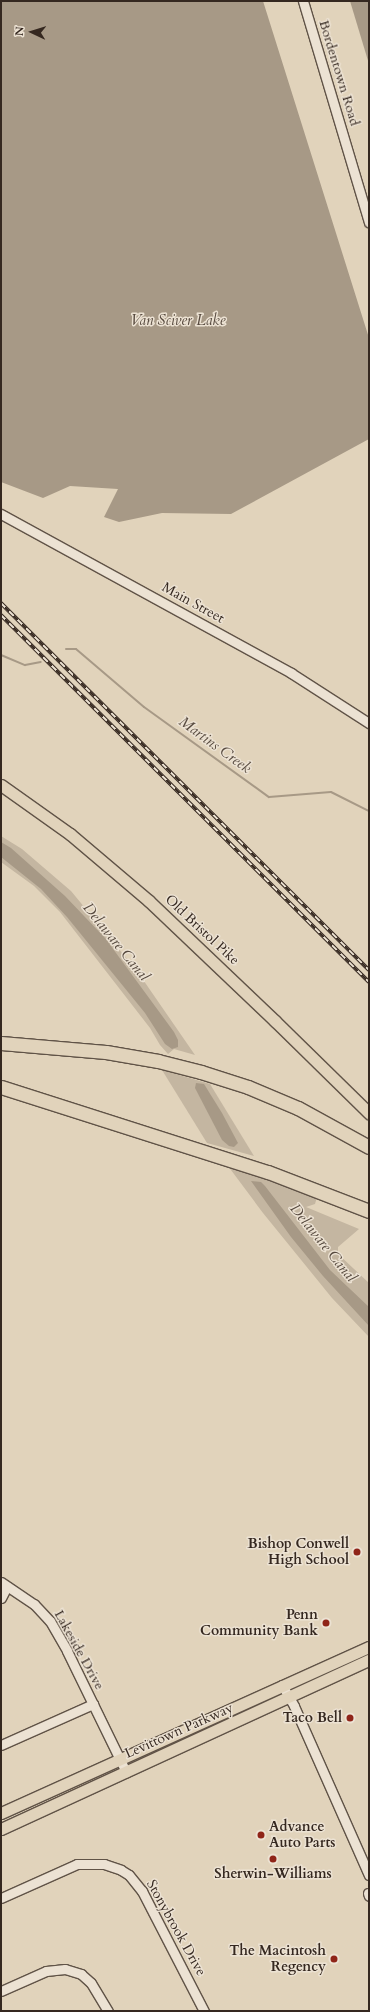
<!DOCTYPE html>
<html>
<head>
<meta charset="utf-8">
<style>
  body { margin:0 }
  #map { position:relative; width:370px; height:2012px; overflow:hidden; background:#e1d3bb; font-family:Cardo,serif }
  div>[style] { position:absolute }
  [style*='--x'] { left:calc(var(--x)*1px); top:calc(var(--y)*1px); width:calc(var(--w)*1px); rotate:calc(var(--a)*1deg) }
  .green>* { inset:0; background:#c4b6a1 }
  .water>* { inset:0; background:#a79986 }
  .stream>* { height:2px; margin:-1px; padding:0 1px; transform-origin:1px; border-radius:1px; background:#a79986 }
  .roads { filter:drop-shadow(1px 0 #605347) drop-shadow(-1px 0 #605347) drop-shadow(0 1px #605347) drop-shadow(0 -1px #605347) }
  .minor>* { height:9px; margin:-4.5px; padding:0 4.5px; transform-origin:4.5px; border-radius:4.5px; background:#ece2d3 }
  .major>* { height:11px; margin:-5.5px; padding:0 5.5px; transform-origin:5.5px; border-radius:5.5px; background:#e1d3bb }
  .highway>* { height:13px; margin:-6.5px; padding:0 6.5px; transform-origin:6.5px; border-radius:6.5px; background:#e1d3bb }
  .rail>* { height:3.5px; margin-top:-1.75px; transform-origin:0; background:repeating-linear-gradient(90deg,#ece2d3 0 6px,#352820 0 12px); box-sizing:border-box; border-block:1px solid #352820 }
  .dots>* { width:11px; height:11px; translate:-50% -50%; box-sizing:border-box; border:2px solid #ece2d3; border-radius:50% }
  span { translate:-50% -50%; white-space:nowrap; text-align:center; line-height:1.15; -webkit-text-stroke:3px #ece2d3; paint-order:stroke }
  .street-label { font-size:14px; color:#352820 }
  .poi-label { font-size:14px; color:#352820; font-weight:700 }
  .right { translate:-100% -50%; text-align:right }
  .left { translate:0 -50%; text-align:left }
  .water-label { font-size:15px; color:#574a3f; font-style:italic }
  .frame { position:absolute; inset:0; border:2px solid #352820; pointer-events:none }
  .north { position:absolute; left:12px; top:12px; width:40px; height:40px; -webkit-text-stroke:3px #ece2d3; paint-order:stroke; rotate:274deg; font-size:11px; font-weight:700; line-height:16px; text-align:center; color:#352820 }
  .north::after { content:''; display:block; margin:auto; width:14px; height:18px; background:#352820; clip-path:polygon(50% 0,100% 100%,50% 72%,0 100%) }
</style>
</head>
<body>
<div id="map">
  <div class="green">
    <div style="clip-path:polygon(1px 836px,22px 849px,71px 891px,137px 971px,195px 1055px,174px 1049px,168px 1054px,160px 1045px,150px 1028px,60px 912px,34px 886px,1px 862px)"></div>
    <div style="clip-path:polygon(162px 1070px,210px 1084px,254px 1156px,207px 1143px)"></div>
    <div style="clip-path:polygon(228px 1166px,317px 1197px,315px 1204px,306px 1207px,359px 1229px,338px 1247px,338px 1254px,369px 1283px,369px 1337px,332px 1298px,263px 1213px)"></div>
  </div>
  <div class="water">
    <div style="clip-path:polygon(1px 1px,263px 1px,369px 338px,369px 439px,231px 514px,162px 513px,119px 522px,104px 517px,118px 489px,70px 486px,43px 498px,1px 482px)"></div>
    <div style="clip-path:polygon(350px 1px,369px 1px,369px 64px)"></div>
    <div style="clip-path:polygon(1px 842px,11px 848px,65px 896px,105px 938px,174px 1032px,178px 1040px,178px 1047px,172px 1049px,165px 1044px,145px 1013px,67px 917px,41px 889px,1px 857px)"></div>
    <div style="clip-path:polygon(196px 1083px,204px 1084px,222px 1113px,238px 1143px,234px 1147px,229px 1146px,222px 1140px,195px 1088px)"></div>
    <div style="clip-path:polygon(251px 1181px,261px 1182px,265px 1186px,330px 1270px,369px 1307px,369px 1326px,323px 1276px,291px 1237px)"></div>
  </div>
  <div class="stream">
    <div style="--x:66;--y:649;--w:10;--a:0"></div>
    <div style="--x:76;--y:649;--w:89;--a:40.5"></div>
    <div style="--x:144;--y:707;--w:154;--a:35.8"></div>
    <div style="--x:269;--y:797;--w:62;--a:-4.6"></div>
    <div style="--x:331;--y:792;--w:42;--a:26.6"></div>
    <div style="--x:1;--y:655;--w:26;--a:23"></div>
    <div style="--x:25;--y:665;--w:16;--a:-11"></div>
  </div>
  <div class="roads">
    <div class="minor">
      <div style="--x:303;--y:1;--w:231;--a:73.4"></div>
      <div style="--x:1;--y:514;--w:331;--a:28.7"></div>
      <div style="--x:291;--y:673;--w:93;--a:32.7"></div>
      <div style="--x:1;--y:1582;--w:40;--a:34"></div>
      <div style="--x:34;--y:1604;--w:23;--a:47"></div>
      <div style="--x:50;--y:1621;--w:34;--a:60"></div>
      <div style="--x:67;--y:1651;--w:135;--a:64"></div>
      <div style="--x:1;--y:1598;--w:13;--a:-63"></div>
      <div style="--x:282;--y:1685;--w:24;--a:60"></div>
      <div style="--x:294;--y:1706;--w:185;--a:66.1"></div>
      <div style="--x:1;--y:1745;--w:101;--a:-24"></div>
      <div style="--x:368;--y:1893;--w:3;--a:72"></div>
      <div style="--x:1;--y:1898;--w:83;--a:-24.1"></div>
      <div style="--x:77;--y:1864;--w:27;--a:0"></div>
      <div style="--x:104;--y:1864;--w:18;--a:19"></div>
      <div style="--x:121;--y:1870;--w:9;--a:32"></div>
      <div style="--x:129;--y:1875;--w:21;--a:51"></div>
      <div style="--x:142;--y:1891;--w:135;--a:62.7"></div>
      <div style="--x:1;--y:1991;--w:49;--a:-24"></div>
      <div style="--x:46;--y:1971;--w:19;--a:-6"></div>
      <div style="--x:65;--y:1969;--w:17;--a:17"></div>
      <div style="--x:81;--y:1974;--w:13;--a:42"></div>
      <div style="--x:91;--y:1983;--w:33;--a:59"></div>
    </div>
    <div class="major">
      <div style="--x:1;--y:785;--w:85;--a:35.4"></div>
      <div style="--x:70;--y:834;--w:104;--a:40.3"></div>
      <div style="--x:149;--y:901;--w:174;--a:43.6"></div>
      <div style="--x:275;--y:1021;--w:132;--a:44.4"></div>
      <div style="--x:1;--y:1813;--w:404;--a:-24.3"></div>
      <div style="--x:1;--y:1829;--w:405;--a:-24.7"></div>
    </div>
    <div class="highway">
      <div style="--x:1;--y:1043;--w:105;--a:4.9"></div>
      <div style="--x:106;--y:1052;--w:53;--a:9.8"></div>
      <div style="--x:158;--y:1061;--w:44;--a:14.3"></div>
      <div style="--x:201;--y:1072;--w:49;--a:17.7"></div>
      <div style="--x:248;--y:1087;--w:54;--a:22.8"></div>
      <div style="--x:298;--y:1108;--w:81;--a:28.8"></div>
      <div style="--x:1;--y:1087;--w:280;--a:17.7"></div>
      <div style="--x:268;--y:1172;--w:108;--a:21.1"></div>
    </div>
  </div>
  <div class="rail">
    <div style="--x:1;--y:603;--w:520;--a:44.92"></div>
    <div style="--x:1;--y:615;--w:520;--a:44.92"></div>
  </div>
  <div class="dots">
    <div style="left:357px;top:1552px;background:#8f2418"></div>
    <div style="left:326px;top:1623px;background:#8f2418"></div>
    <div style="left:350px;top:1718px;background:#8f2418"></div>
    <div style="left:261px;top:1835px;background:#8f2418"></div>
    <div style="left:273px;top:1859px;background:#8f2418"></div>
    <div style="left:334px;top:1959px;background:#8f2418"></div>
  </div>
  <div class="street-label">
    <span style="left:339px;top:73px;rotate:73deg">Bordentown Road</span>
    <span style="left:193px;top:603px;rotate:29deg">Main Street</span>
    <span style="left:202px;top:930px;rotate:43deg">Old Bristol Pike</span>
    <span style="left:79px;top:1650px;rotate:61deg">Lakeside Drive</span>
    <span style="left:179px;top:1731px;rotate:-24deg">Levittown Parkway</span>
    <span style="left:176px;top:1928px;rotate:61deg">Stonybrook Drive</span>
  </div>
  <div class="poi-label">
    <span class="right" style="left:349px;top:1552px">Bishop Conwell<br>High School</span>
    <span class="right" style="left:318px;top:1623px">Penn<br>Community Bank</span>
    <span class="right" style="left:342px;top:1718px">Taco Bell</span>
    <span class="left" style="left:269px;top:1835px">Advance<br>Auto Parts</span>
    <span style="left:273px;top:1874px">Sherwin-Williams</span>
    <span class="right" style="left:326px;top:1959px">The Macintosh<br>Regency</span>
  </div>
  <div class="water-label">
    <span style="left:178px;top:321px">Van Sciver Lake</span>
    <span style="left:215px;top:745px;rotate:36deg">Martins Creek</span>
    <span style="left:116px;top:942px;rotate:51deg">Delaware Canal</span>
    <span style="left:323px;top:1243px;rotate:51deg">Delaware Canal</span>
  </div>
  <div class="frame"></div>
  <div class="north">N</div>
</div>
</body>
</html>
